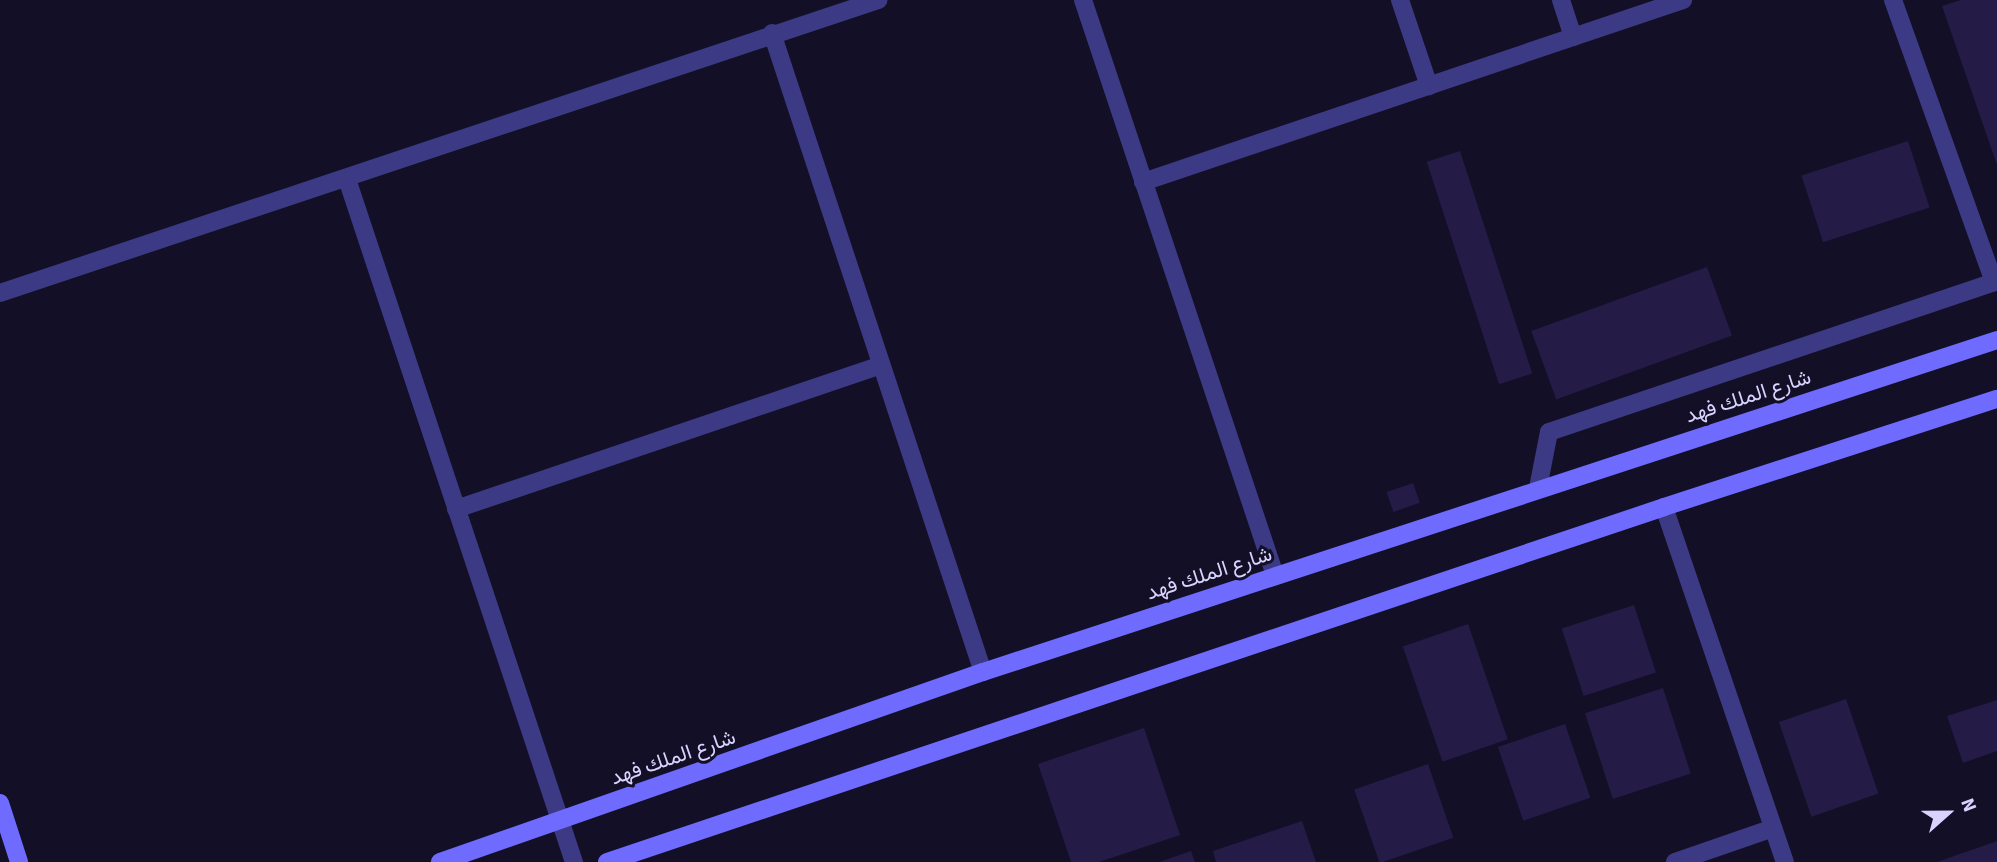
<!DOCTYPE html>
<html>
<head>
<meta charset="utf-8">
<style>
  body { margin:0 }
  #map { position:relative; width:1997px; height:862px; overflow:hidden; background:#130f26; font-family:"Source Sans 3",Vazirmatn,sans-serif }
  div>[style] { position:absolute }
  [style*='--x'] { left:calc(var(--x)*1px); top:calc(var(--y)*1px); width:calc(var(--w)*1px); rotate:calc(var(--a)*1deg) }
  .building>* { inset:0; background:#241b47; transform-origin:0 0 }
  .street>* { height:18px; margin:-9px; padding:0 9px; transform-origin:9px; border-radius:9px; background:#3d3a85 }
  .secondary>* { height:18px; margin:-9px; padding:0 9px; transform-origin:9px; border-radius:9px; background:#6f6bff }
  span { translate:-50% -50%; white-space:nowrap; text-align:center; line-height:1.15; -webkit-text-stroke:6px #130f26; paint-order:stroke }
  .street-label { font-size:21px; color:#d9d4ff }
  .north { position:absolute; left:1913px; top:778px; width:70px; height:70px; -webkit-text-stroke:5px #130f26; paint-order:stroke; rotate:69deg; font-size:19px; font-weight:700; line-height:28px; text-align:center; color:#d9d4ff }
  .north::after { content:''; display:block; margin:auto; width:24px; height:32px; background:#d9d4ff; clip-path:polygon(50% 0,100% 100%,50% 72%,0 100%) }
</style>
</head>
<body>
<div id="map">
  <div class="building">
    <div style="clip-path:polygon(1961px 0,1997px 0,1997px 165px,1942px 6px)"></div>
    <div style="left:1908px;top:141px;width:70px;height:112px;rotate:72deg"></div>
    <div style="left:1460px;top:151px;width:234px;height:35px;rotate:72deg"></div>
    <div style="left:1707px;top:267px;width:73px;height:187px;rotate:70deg"></div>
    <div style="left:1413px;top:483px;width:21px;height:28px;rotate:71deg"></div>
    <div style="left:1634px;top:605px;width:71px;height:76px;rotate:72deg"></div>
    <div style="left:1468px;top:624px;width:122px;height:69px;rotate:71deg"></div>
    <div style="left:1663px;top:688px;width:90px;height:82px;rotate:72deg"></div>
    <div style="left:1846px;top:699px;width:100px;height:71px;rotate:71deg"></div>
    <div style="clip-path:polygon(1997px 700px,1997px 751px,1963px 763px,1947px 716px)"></div>
    <div style="left:1565px;top:724px;width:78px;height:71px;rotate:71deg"></div>
    <div style="clip-path:polygon(1144px 728px,1180px 835px,1099px 862px,1071px 862px,1038px 764px)"></div>
    <div style="left:1428px;top:764px;width:78px;height:78px;rotate:71deg"></div>
    <div style="clip-path:polygon(1302px 821px,1316px 862px,1216px 862px,1213px 851px)"></div>
    <div style="clip-path:polygon(1997px 841px,1997px 862px,1937px 862px)"></div>
    <div style="clip-path:polygon(1191px 851px,1195px 862px,1159px 862px)"></div>
  </div>
  <div class="street">
    <div style="--x:1083;--y:0;--w:606;--a:71.54"></div>
    <div style="--x:1400;--y:0;--w:91;--a:71.4"></div>
    <div style="--x:1561;--y:0;--w:39;--a:72"></div>
    <div style="--x:1893;--y:0;--w:300;--a:70.3"></div>
    <div style="--x:772;--y:33;--w:673;--a:71.73"></div>
    <div style="--x:347;--y:179;--w:720;--a:71.62"></div>
    <div style="--x:1143;--y:182;--w:570;--a:-18.63"></div>
    <div style="--x:0;--y:293;--w:926;--a:-18.45"></div>
    <div style="--x:1538;--y:488;--w:57;--a:-78.9"></div>
    <div style="--x:1549;--y:432;--w:473;--a:-18.6"></div>
    <div style="--x:1664;--y:507;--w:375;--a:71.2"></div>
    <div style="--x:456;--y:509;--w:449;--a:-18.7"></div>
    <div style="--x:1675;--y:862;--w:104;--a:-19.1"></div>
  </div>
  <div class="secondary">
    <div style="--x:0;--y:803;--w:62;--a:72.1"></div>
    <div style="--x:440;--y:862;--w:575;--a:-19.29"></div>
    <div style="--x:983;--y:672;--w:1067;--a:-18.13"></div>
    <div style="--x:607;--y:862;--w:1115;--a:-18.56"></div>
    <div style="--x:1664;--y:507;--w:350;--a:-18"></div>
  </div>
  <div class="street-label">
    <span style="left:1748px;top:396px;rotate:-18deg">شارع الملك فهد</span>
    <span style="left:1209px;top:573px;rotate:-18deg">شارع الملك فهد</span>
    <span style="left:673px;top:757px;rotate:-19deg">شارع الملك فهد</span>
  </div>
  <div class="north">N</div>
</div>
</body>
</html>
